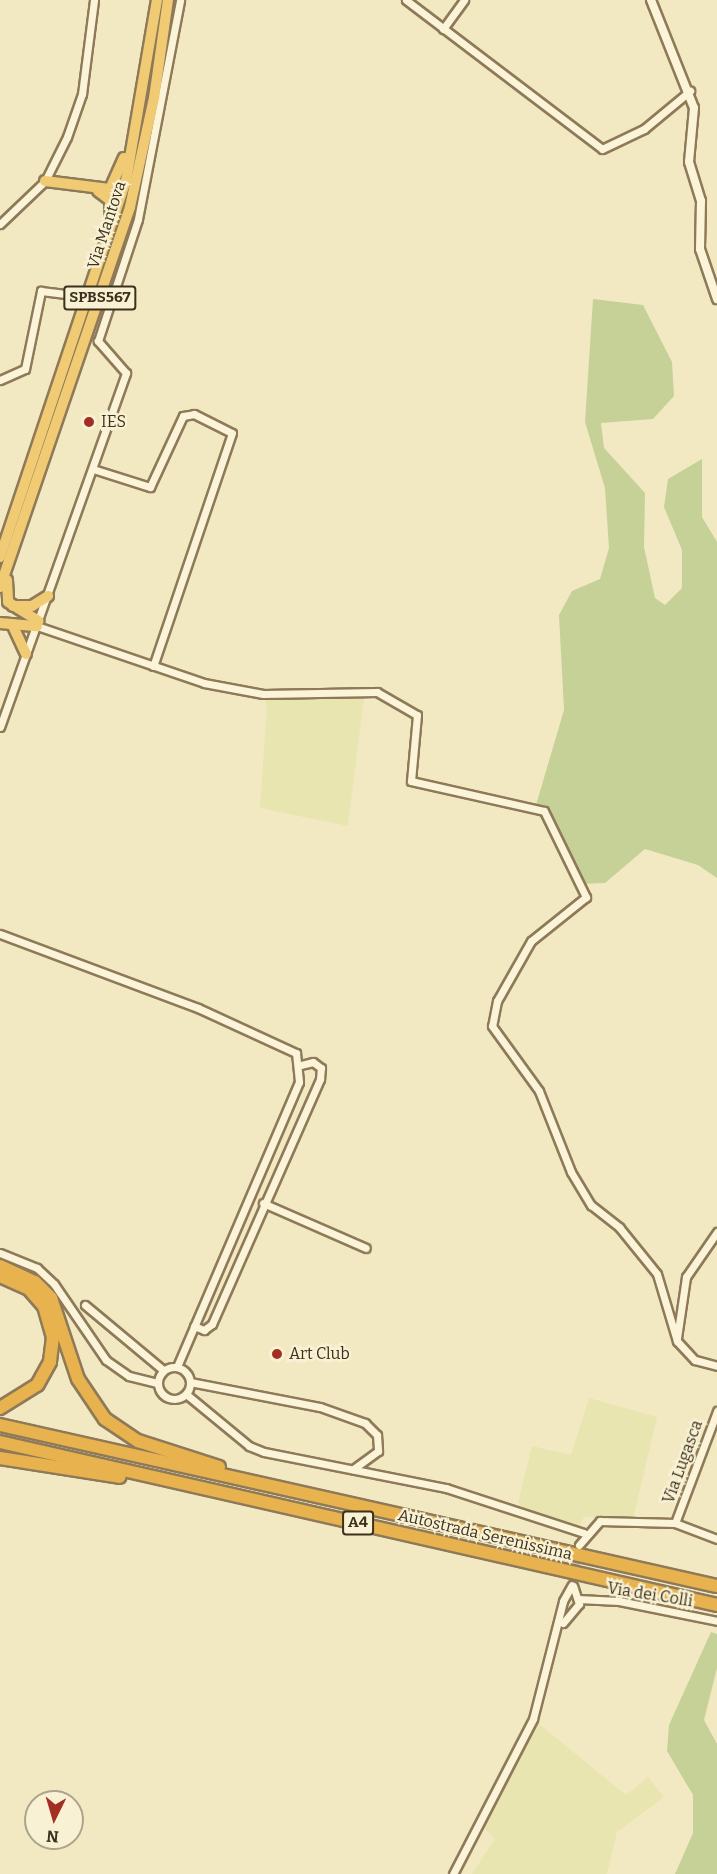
<!DOCTYPE html>
<html>
<head>
<meta charset="utf-8">
<style>
  body { margin:0 }
  #map { position:relative; width:717px; height:1874px; overflow:hidden; background:#f2e9c3; font-family:Bitter,serif }
  div>[style] { position:absolute }
  [style*='--x'] { left:calc(var(--x)*1px); top:calc(var(--y)*1px); width:calc(var(--w)*1px); rotate:calc(var(--a)*1deg) }
  .farmland>* { inset:0; background:#e8e5b0 }
  .green>* { inset:0; background:#c5d196 }
  .minor-tunnel>* { height:7px; margin-top:-3.5px; transform-origin:0; background:repeating-linear-gradient(90deg,#cec4a2 0 7px,transparent 0 10.5px) }
  .roads { filter:drop-shadow(2px 0 #8e7a58) drop-shadow(-2px 0 #8e7a58) drop-shadow(0 2px #8e7a58) drop-shadow(0 -2px #8e7a58) }
  .minor>* { height:7px; margin:-3.5px; padding:0 3.5px; transform-origin:3.5px; border-radius:3.5px; background:#fcf4d8 }
  .minor>.ring { margin:-3.5px; padding:0; box-sizing:content-box; background:none; border:7px solid #fcf4d8; border-radius:50% }
  .tertiary>* { height:8px; margin:-4px; padding:0 4px; transform-origin:4px; border-radius:4px; background:#fcf4d8 }
  .trunk>* { height:10px; margin:-5px; padding:0 5px; transform-origin:5px; border-radius:5px; background:#f0cb74 }
  .motorway>* { height:12px; margin:-6px; padding:0 6px; transform-origin:6px; border-radius:6px; background:#e8b34e }
  .dots>* { width:16px; height:16px; translate:-50% -50%; box-sizing:border-box; border:3px solid #f8f1d4; border-radius:50% }
  span { translate:-50% -50%; white-space:nowrap; text-align:center; line-height:1.15; -webkit-text-stroke:4.5px #f8f1d4; paint-order:stroke }
  .shield-label span { padding:2px 4px; background:#f8f1d4; border:2px solid; border-radius:4px; -webkit-text-stroke-width:0 }
  .shield-label { font-size:15px; color:#3d301d; font-weight:700 }
  .street-label { font-size:16px; color:#3d301d }
  .poi-label { font-size:16px; color:#3d301d }
  .left { translate:0 -50%; text-align:left }
  .north { position:absolute; left:24px; top:1790px; width:60px; height:60px; box-sizing:border-box; background:#f8f1d4; border:2px solid #ada48b; border-radius:50%; rotate:185deg; font-size:16px; font-weight:700; line-height:24px; text-align:center; color:#3d301d }
  .north::after { content:''; display:block; margin:auto; width:21px; height:27px; background:#a32e23; clip-path:polygon(50% 0,100% 100%,50% 72%,0 100%) }
</style>
</head>
<body>
<div id="map">
  <div class="farmland">
    <div style="clip-path:polygon(365px 690px,348px 826px,260px 808px,267px 706px,263px 694px)"></div>
    <div style="clip-path:polygon(589px 1398px,657px 1417px,633px 1519px,584px 1517px,576px 1532px,528px 1516px,518px 1503px,532px 1446px,571px 1455px)"></div>
    <div style="clip-path:polygon(533px 1719px,626px 1795px,648px 1777px,664px 1797px,617px 1832px,607px 1874px,472px 1874px,495px 1839px,478px 1822px)"></div>
  </div>
  <div class="green">
    <div style="clip-path:polygon(593px 299px,643px 305px,672px 362px,674px 396px,653px 419px,601px 423px,604px 448px,645px 493px,644px 547px,655px 598px,665px 605px,682px 588px,682px 550px,664px 507px,668px 479px,702px 459px,702px 517px,717px 542px,717px 878px,698px 865px,645px 849px,605px 883px,578px 884px,536px 805px,564px 710px,559px 615px,572px 591px,600px 579px,609px 548px,605px 488px,585px 422px)"></div>
    <div style="clip-path:polygon(711px 1632px,717px 1634px,717px 1668px,704px 1720px,717px 1744px,717px 1874px,675px 1874px,693px 1833px,693px 1795px,667px 1751px,669px 1725px)"></div>
  </div>
  <div class="minor-tunnel">
    <div style="--x:572;--y:1585;--w:33;--a:-79"></div>
  </div>
  <div class="roads">
    <div class="minor">
      <div style="--x:406;--y:0;--w:246;--a:37.2"></div>
      <div style="--x:602;--y:149;--w:47;--a:-25.5"></div>
      <div style="--x:644;--y:129;--w:60;--a:-39.6"></div>
      <div style="--x:443;--y:29;--w:36;--a:-54"></div>
      <div style="--x:0;--y:224;--w:62;--a:-43.7"></div>
      <div style="--x:45;--y:181;--w:49;--a:-63.4"></div>
      <div style="--x:67;--y:137;--w:46;--a:-70.8"></div>
      <div style="--x:82;--y:94;--w:95;--a:-82.7"></div>
      <div style="--x:0;--y:380;--w:27;--a:-24"></div>
      <div style="--x:25;--y:369;--w:80;--a:-78.4"></div>
      <div style="--x:41;--y:291;--w:35;--a:7"></div>
      <div style="--x:93;--y:469;--w:60;--a:17.5"></div>
      <div style="--x:150;--y:487;--w:78;--a:-65.1"></div>
      <div style="--x:183;--y:416;--w:11;--a:-10"></div>
      <div style="--x:194;--y:414;--w:42;--a:26.6"></div>
      <div style="--x:232;--y:433;--w:246;--a:108.7"></div>
      <div style="--x:37;--y:626;--w:176;--a:18.8"></div>
      <div style="--x:204;--y:683;--w:60;--a:10.6"></div>
      <div style="--x:263;--y:694;--w:114;--a:-1"></div>
      <div style="--x:377;--y:692;--w:46;--a:29.9"></div>
      <div style="--x:417;--y:715;--w:66;--a:95.2"></div>
      <div style="--x:411;--y:781;--w:136;--a:12.7"></div>
      <div style="--x:544;--y:811;--w:96;--a:64"></div>
      <div style="--x:586;--y:897;--w:70;--a:141.3"></div>
      <div style="--x:531;--y:941;--w:69;--a:119.5"></div>
      <div style="--x:497;--y:1001;--w:25;--a:101"></div>
      <div style="--x:492;--y:1026;--w:80;--a:54.1"></div>
      <div style="--x:539;--y:1091;--w:87;--a:68.4"></div>
      <div style="--x:571;--y:1172;--w:39;--a:59"></div>
      <div style="--x:591;--y:1205;--w:36;--a:38"></div>
      <div style="--x:619;--y:1227;--w:60;--a:51"></div>
      <div style="--x:657;--y:1274;--w:70;--a:73.4"></div>
      <div style="--x:677;--y:1341;--w:26;--a:47"></div>
      <div style="--x:695;--y:1360;--w:23;--a:15"></div>
      <div style="--x:0;--y:727;--w:376;--a:-70.4"></div>
      <div style="--x:126;--y:373;--w:43;--a:-131.2"></div>
      <div style="--x:98;--y:341;--w:128;--a:-71.8"></div>
      <div style="--x:138;--y:219;--w:223;--a:-79.1"></div>
      <div style="--x:0;--y:934;--w:211;--a:20.5"></div>
      <div style="--x:198;--y:1008;--w:108;--a:24.7"></div>
      <div style="--x:296;--y:1053;--w:29;--a:84"></div>
      <div style="--x:299;--y:1082;--w:310;--a:113.2"></div>
      <div style="--x:263;--y:1203;--w:112;--a:23.6"></div>
      <div style="--x:0;--y:1253;--w:40;--a:22"></div>
      <div style="--x:37;--y:1268;--w:23;--a:43"></div>
      <div style="--x:54;--y:1284;--w:92;--a:55.6"></div>
      <div style="--x:106;--y:1360;--w:28;--a:35"></div>
      <div style="--x:129;--y:1376;--w:29;--a:14"></div>
      <div style="--x:85;--y:1305;--w:102;--a:39.8"></div>
      <div style="--x:194;--y:1326;--w:11;--a:22"></div>
      <div style="--x:204;--y:1330;--w:10;--a:-37"></div>
      <div style="--x:212;--y:1324;--w:268;--a:-66.2"></div>
      <div style="--x:320;--y:1079;--w:11;--a:-85"></div>
      <div style="--x:321;--y:1068;--w:10;--a:-143"></div>
      <div style="--x:313;--y:1062;--w:12;--a:166"></div>
      <div style="--x:677;--y:1338;--w:62;--a:-81.6"></div>
      <div style="--x:686;--y:1277;--w:55;--a:-55.4"></div>
      <div class="ring" style="left:158px;top:1367px;width:25px;height:25px"></div>
      <div style="--x:190;--y:1382;--w:132;--a:10.9"></div>
      <div style="--x:320;--y:1407;--w:48;--a:19.6"></div>
      <div style="--x:365;--y:1423;--w:17;--a:45"></div>
      <div style="--x:377;--y:1435;--w:16;--a:86"></div>
      <div style="--x:378;--y:1451;--w:31;--a:144"></div>
      <div style="--x:186;--y:1394;--w:82;--a:39.5"></div>
      <div style="--x:249;--y:1446;--w:16;--a:22"></div>
      <div style="--x:264;--y:1452;--w:186;--a:11.2"></div>
      <div style="--x:446;--y:1488;--w:145;--a:18.1"></div>
      <div style="--x:675;--y:1523;--w:45;--a:20.9"></div>
      <div style="--x:579;--y:1545;--w:32;--a:-49"></div>
      <div style="--x:600;--y:1521;--w:75;--a:1.5"></div>
      <div style="--x:675;--y:1523;--w:120;--a:-69.4"></div>
      <div style="--x:578;--y:1599;--w:41;--a:2.8"></div>
      <div style="--x:619;--y:1601;--w:100;--a:11.5"></div>
      <div style="--x:563;--y:1623;--w:25;--a:-50"></div>
      <div style="--x:579;--y:1604;--w:19;--a:-108"></div>
      <div style="--x:453;--y:1874;--w:174;--a:-62.7"></div>
      <div style="--x:533;--y:1719;--w:122;--a:-75.7"></div>
      <div style="--x:563;--y:1601;--w:18;--a:-61"></div>
    </div>
    <div class="tertiary">
      <div style="--x:651;--y:0;--w:116;--a:68.3"></div>
      <div style="--x:694;--y:108;--w:54;--a:95.3"></div>
      <div style="--x:689;--y:162;--w:41;--a:72.9"></div>
      <div style="--x:701;--y:201;--w:48;--a:91.2"></div>
      <div style="--x:700;--y:249;--w:53;--a:71.2"></div>
    </div>
    <div class="trunk">
      <div style="--x:45;--y:181;--w:65;--a:7"></div>
      <div style="--x:110;--y:189;--w:34;--a:-66"></div>
      <div style="--x:98;--y:191;--w:15;--a:37"></div>
      <div style="--x:110;--y:200;--w:17;--a:87"></div>
      <div style="--x:0;--y:557;--w:397;--a:-71.5"></div>
      <div style="--x:126;--y:181;--w:184;--a:-80.3"></div>
      <div style="--x:7;--y:580;--w:22;--a:87"></div>
      <div style="--x:8;--y:602;--w:36;--a:32"></div>
      <div style="--x:0;--y:587;--w:402;--a:-71.1"></div>
      <div style="--x:130;--y:207;--w:112;--a:-77.6"></div>
      <div style="--x:154;--y:98;--w:99;--a:-81.9"></div>
      <div style="--x:13;--y:606;--w:19;--a:0"></div>
      <div style="--x:32;--y:606;--w:19;--a:-32"></div>
      <div style="--x:0;--y:623;--w:37;--a:5"></div>
      <div style="--x:12;--y:624;--w:33;--a:65"></div>
    </div>
    <div class="motorway">
      <div style="--x:0;--y:1266;--w:38;--a:25"></div>
      <div style="--x:35;--y:1282;--w:23;--a:45"></div>
      <div style="--x:51;--y:1298;--w:85;--a:71.6"></div>
      <div style="--x:78;--y:1379;--w:48;--a:56"></div>
      <div style="--x:105;--y:1419;--w:40;--a:34"></div>
      <div style="--x:138;--y:1441;--w:85;--a:17.8"></div>
      <div style="--x:0;--y:1276;--w:32;--a:24"></div>
      <div style="--x:29;--y:1289;--w:23;--a:49"></div>
      <div style="--x:44;--y:1306;--w:32;--a:74"></div>
      <div style="--x:53;--y:1337;--w:25;--a:97"></div>
      <div style="--x:50;--y:1362;--w:26;--a:119"></div>
      <div style="--x:37;--y:1385;--w:44;--a:148.1"></div>
      <div style="--x:0;--y:1425;--w:735;--a:12.66"></div>
      <div style="--x:0;--y:1442;--w:735;--a:12.81"></div>
      <div style="--x:0;--y:1458;--w:121;--a:9"></div>
    </div>
  </div>
  <div class="dots">
    <div style="left:89px;top:422px;background:#a32e23"></div>
    <div style="left:277px;top:1354px;background:#a32e23"></div>
  </div>
  <div class="shield-label">
    <span style="left:100px;top:298px">SPBS567</span>
    <span style="left:358px;top:1523px">A4</span>
  </div>
  <div class="street-label">
    <span style="left:107px;top:225px;rotate:-72deg">Via Mantova</span>
    <span style="left:683px;top:1462px;rotate:-70deg">Via Lugasca</span>
    <span style="left:485px;top:1535px;rotate:13deg">Autostrada Serenissima</span>
    <span style="left:650px;top:1595px;rotate:9deg">Via dei Colli</span>
  </div>
  <div class="poi-label">
    <span class="left" style="left:101px;top:422px">IES</span>
    <span class="left" style="left:289px;top:1354px">Art Club</span>
  </div>
  <div class="north">N</div>
</div>
</body>
</html>
